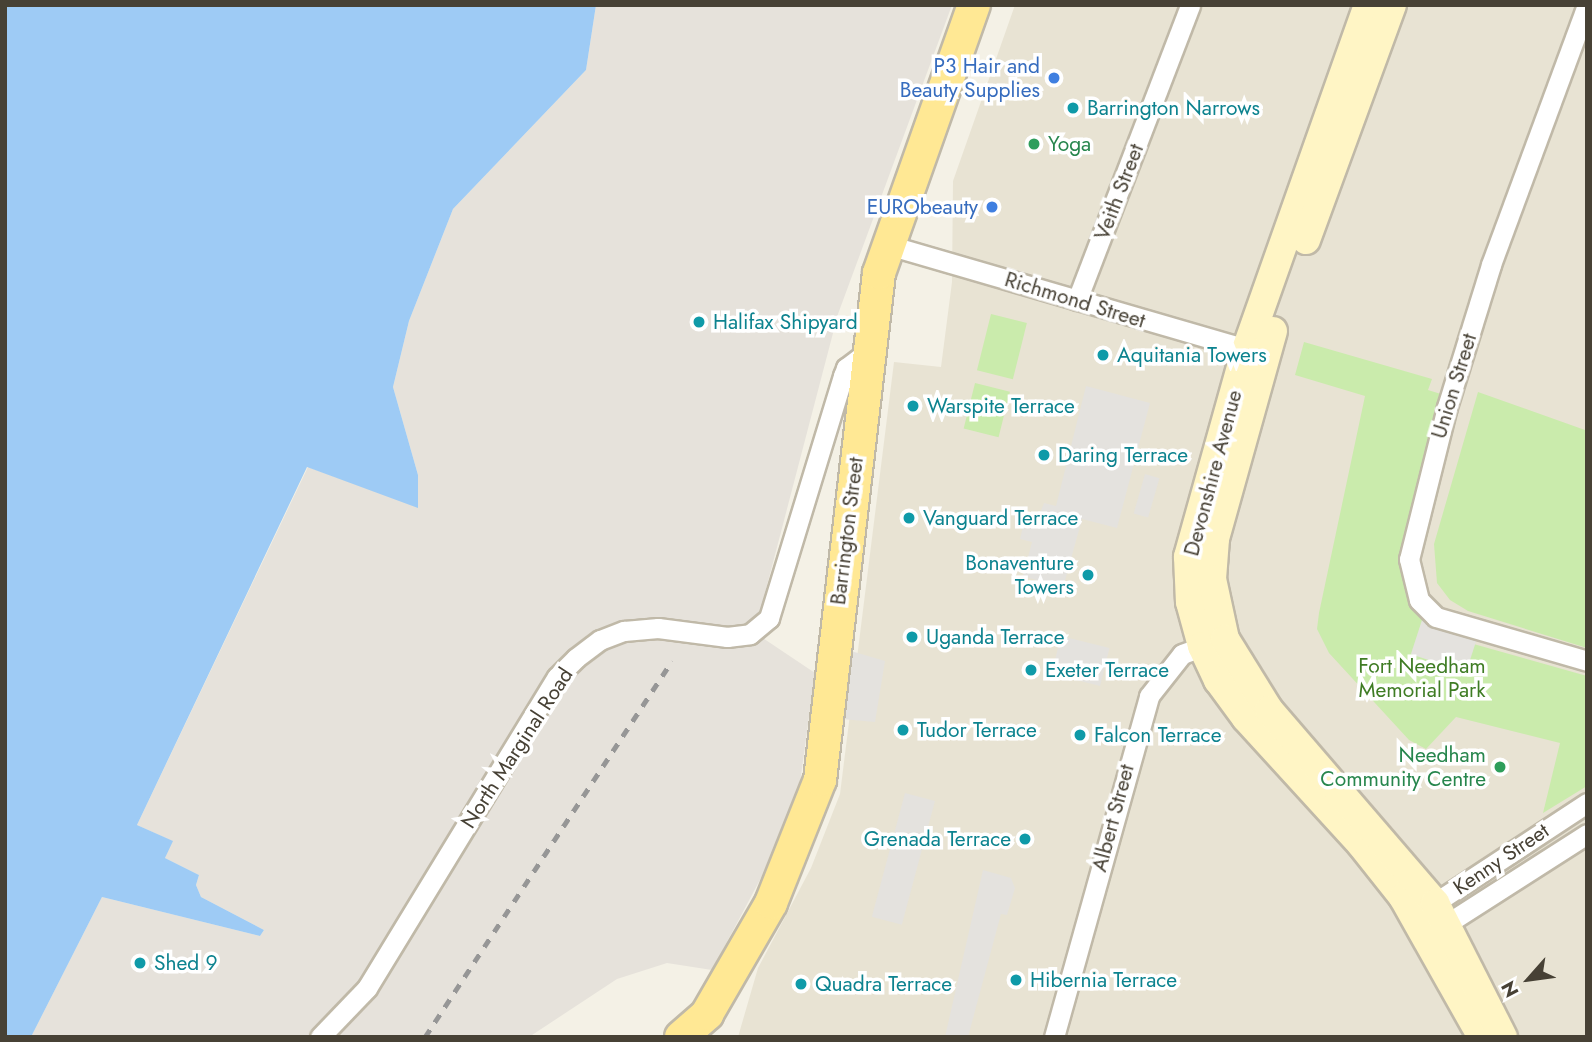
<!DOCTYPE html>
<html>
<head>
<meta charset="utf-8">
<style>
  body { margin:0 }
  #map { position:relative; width:1592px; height:1042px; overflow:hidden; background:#f4f1e6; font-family:Jost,sans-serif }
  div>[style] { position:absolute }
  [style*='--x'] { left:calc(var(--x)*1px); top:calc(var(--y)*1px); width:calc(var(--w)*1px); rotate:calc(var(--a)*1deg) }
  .residential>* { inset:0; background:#e8e3d3 }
  .industrial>* { inset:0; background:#e6e2db }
  .green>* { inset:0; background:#caebac; transform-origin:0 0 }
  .parking>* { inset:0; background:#e4e2de; transform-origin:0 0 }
  .water>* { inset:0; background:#9ecbf5 }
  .roads { filter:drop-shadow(2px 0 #c0b9a8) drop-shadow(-2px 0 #c0b9a8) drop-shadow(0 2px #c0b9a8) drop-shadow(0 -2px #c0b9a8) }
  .street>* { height:19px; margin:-9.5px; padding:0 9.5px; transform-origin:9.5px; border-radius:9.5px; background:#fff }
  .secondary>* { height:28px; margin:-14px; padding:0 14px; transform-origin:14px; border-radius:14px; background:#fff5c5 }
  .primary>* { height:32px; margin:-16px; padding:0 16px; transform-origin:16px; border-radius:16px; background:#ffe894 }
  .rail>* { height:5px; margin-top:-2.5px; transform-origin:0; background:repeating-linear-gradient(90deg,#969696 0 9px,transparent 0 18px) }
  .dots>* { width:19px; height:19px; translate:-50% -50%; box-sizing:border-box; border:4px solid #fff; border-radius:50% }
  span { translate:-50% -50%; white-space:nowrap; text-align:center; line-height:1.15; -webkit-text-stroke:7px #fff; paint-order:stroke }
  .shop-label { font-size:21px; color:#366cbe }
  .right { translate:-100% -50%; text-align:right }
  .culture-label { font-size:21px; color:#0d838f }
  .left { translate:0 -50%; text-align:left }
  .leisure-label { font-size:21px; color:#27864d }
  .street-label { font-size:21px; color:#474135 }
  .park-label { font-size:21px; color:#3f7c24 }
  .frame { position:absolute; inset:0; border:7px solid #474135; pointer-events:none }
  .north { position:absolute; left:1494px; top:944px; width:70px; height:70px; -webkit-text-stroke:5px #fff; paint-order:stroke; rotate:242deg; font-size:19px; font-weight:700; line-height:28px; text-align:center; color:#474135 }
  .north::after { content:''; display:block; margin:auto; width:24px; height:32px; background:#474135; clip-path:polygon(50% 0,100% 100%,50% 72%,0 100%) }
</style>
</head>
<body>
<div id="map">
  <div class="residential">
    <div style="clip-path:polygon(1015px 5px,1587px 5px,1587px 1037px,738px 1037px,758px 968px,811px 868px,840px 794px,894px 362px,941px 367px,952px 282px,953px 181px)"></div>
  </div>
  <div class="industrial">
    <div style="clip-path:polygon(596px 5px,952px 5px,838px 314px,759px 616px,745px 626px,815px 673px,796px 812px,712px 970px,667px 963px,617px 979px,529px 1037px,31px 1037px,102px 897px,260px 936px,264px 930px,201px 897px,196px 885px,199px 875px,165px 858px,172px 841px,137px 825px,308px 467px,418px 507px,418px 475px,393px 387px,409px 321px,453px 209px,586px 70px)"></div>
  </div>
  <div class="green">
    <div style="left:991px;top:314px;width:37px;height:58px;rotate:14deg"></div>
    <div style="clip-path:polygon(1304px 342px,1432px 379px,1428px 390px,1444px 395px,1404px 572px,1470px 643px,1587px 676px,1587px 786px,1543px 813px,1560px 743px,1456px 717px,1426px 749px,1409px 740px,1329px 653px,1317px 629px,1319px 613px,1365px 396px,1295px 375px)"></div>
    <div style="left:975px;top:383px;width:36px;height:47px;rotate:14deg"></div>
    <div style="clip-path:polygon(1478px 392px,1585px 430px,1587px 425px,1587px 648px,1468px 611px,1450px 600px,1437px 583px,1434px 544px)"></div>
  </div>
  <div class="parking">
    <div style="clip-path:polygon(1086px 386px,1150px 403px,1117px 528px,1082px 519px,1063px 588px,1023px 576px,1032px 542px,1020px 539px,1026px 514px,1038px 518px,1044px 503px,1056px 506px)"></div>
    <div style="left:1145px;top:474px;width:15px;height:41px;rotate:16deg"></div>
    <div style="left:1422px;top:620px;width:58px;height:36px;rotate:18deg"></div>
    <div style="left:1061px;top:636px;width:50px;height:39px;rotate:14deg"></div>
    <div style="clip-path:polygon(851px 651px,885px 661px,875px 722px,842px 719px)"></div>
    <div style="left:905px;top:793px;width:31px;height:128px;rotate:15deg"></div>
    <div style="clip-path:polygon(983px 870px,1011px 878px,1015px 888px,1007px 915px,1001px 914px,968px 1037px,945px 1037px)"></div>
  </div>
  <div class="water">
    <div style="clip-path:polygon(5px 5px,596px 5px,586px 70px,453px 209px,409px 321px,393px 387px,418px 475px,418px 508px,307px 467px,137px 825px,173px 841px,165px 858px,199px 875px,196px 885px,201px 897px,264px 930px,260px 936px,102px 897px,31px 1037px,5px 1037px)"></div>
  </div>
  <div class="roads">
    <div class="street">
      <div style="--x:1587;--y:5;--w:277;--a:110.3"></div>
      <div style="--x:1491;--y:265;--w:149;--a:107.2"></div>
      <div style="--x:1447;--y:407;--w:157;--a:104"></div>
      <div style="--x:1409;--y:559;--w:42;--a:76.3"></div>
      <div style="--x:1419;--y:600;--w:24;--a:45"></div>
      <div style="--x:1436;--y:617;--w:157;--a:16.2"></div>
      <div style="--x:885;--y:244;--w:387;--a:16.2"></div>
      <div style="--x:1077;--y:300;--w:316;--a:-69"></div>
      <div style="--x:1427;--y:908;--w:191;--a:-33.3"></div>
      <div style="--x:1437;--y:930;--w:178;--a:-32.6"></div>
      <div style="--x:320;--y:1037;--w:68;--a:-46.2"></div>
      <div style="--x:367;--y:988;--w:364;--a:-58.6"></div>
      <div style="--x:557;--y:677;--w:27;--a:-45"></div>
      <div style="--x:576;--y:658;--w:30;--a:-37"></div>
      <div style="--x:600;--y:640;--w:26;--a:-21"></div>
      <div style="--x:624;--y:631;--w:34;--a:-5"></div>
      <div style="--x:658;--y:628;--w:70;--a:7.4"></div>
      <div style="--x:727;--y:637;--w:23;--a:-7"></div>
      <div style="--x:750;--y:634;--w:25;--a:-40"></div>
      <div style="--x:769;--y:618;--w:253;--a:-73"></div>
      <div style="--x:843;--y:376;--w:9;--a:-69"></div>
      <div style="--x:846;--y:368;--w:26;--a:-37"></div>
      <div style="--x:1054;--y:1037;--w:354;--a:-74.4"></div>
      <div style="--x:1149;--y:696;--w:53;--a:-51.8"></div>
      <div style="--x:1182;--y:654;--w:33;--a:-20"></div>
    </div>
    <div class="secondary">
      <div style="--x:1368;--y:5;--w:365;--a:109.5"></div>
      <div style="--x:1246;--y:349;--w:216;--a:105.6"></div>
      <div style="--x:1188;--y:557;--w:45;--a:87.5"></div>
      <div style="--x:1190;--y:602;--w:46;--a:74.7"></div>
      <div style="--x:1202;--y:646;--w:38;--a:65"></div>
      <div style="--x:1218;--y:680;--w:47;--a:53.6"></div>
      <div style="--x:1246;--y:718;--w:171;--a:47.6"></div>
      <div style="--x:1361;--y:844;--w:68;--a:51.6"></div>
      <div style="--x:1403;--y:897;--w:161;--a:60.6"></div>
      <div style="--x:1306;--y:240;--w:250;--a:-69.9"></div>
      <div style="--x:1273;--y:331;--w:216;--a:105.6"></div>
      <div style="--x:1215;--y:539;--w:40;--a:94.3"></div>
      <div style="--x:1212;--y:579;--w:61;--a:77.8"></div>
      <div style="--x:1225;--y:639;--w:84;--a:58.2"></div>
      <div style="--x:1269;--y:710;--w:255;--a:49.3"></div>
      <div style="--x:1435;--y:903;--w:150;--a:63.1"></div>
    </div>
    <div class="primary">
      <div style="--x:681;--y:1037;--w:35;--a:-41"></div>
      <div style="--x:707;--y:1014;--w:128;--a:-60"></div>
      <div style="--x:771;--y:903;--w:132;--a:-68.3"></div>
      <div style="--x:820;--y:780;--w:510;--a:-83.36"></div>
      <div style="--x:879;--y:273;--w:284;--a:-70.5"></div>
    </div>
  </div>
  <div class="rail">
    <div style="--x:425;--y:1037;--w:450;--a:-56.7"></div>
  </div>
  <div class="dots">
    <div style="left:1054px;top:78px;background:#3f7fe0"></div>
    <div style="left:1073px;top:108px;background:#0f9aa8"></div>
    <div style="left:1034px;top:144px;background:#2e9e5b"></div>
    <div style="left:992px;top:207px;background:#3f7fe0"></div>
    <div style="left:699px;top:322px;background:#0f9aa8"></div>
    <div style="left:1103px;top:355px;background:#0f9aa8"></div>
    <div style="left:913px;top:406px;background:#0f9aa8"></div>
    <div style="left:1044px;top:455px;background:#0f9aa8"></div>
    <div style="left:909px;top:518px;background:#0f9aa8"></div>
    <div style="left:1088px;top:575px;background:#0f9aa8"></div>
    <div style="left:912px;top:637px;background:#0f9aa8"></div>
    <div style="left:1031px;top:670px;background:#0f9aa8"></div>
    <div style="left:903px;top:730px;background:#0f9aa8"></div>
    <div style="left:1080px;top:735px;background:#0f9aa8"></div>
    <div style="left:1500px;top:767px;background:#2e9e5b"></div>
    <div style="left:1025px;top:839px;background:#0f9aa8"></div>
    <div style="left:140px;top:963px;background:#0f9aa8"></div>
    <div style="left:1016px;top:980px;background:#0f9aa8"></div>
    <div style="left:801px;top:984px;background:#0f9aa8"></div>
  </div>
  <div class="shop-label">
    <span class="right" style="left:1040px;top:78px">P3 Hair and<br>Beauty Supplies</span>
    <span class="right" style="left:978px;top:207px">EURObeauty</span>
  </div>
  <div class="culture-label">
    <span class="left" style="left:1087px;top:108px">Barrington Narrows</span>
    <span class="left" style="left:713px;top:322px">Halifax Shipyard</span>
    <span class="left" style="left:1117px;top:355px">Aquitania Towers</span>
    <span class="left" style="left:927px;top:406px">Warspite Terrace</span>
    <span class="left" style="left:1058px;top:455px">Daring Terrace</span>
    <span class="left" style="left:923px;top:518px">Vanguard Terrace</span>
    <span class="right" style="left:1074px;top:575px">Bonaventure<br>Towers</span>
    <span class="left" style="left:926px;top:637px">Uganda Terrace</span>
    <span class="left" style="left:1045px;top:670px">Exeter Terrace</span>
    <span class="left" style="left:917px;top:730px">Tudor Terrace</span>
    <span class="left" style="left:1094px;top:735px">Falcon Terrace</span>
    <span class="right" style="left:1011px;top:839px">Grenada Terrace</span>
    <span class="left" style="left:154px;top:963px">Shed 9</span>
    <span class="left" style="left:1030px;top:980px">Hibernia Terrace</span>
    <span class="left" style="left:815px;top:984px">Quadra Terrace</span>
  </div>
  <div class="leisure-label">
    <span class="left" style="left:1048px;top:144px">Yoga</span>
    <span class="right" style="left:1486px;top:767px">Needham<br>Community Centre</span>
  </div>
  <div class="street-label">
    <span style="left:1119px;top:192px;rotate:-69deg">Veith Street</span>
    <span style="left:1075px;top:300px;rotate:17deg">Richmond Street</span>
    <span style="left:1454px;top:386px;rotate:-73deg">Union Street</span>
    <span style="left:1213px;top:473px;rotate:-75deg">Devonshire Avenue</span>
    <span style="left:847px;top:531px;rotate:-83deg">Barrington Street</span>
    <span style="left:517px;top:748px;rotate:-57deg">North Marginal Road</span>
    <span style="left:1113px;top:818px;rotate:-75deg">Albert Street</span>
    <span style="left:1501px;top:859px;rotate:-34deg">Kenny Street</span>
  </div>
  <div class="park-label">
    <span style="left:1422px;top:678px">Fort Needham<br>Memorial Park</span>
  </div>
  <div class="frame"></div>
  <div class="north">N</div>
</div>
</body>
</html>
